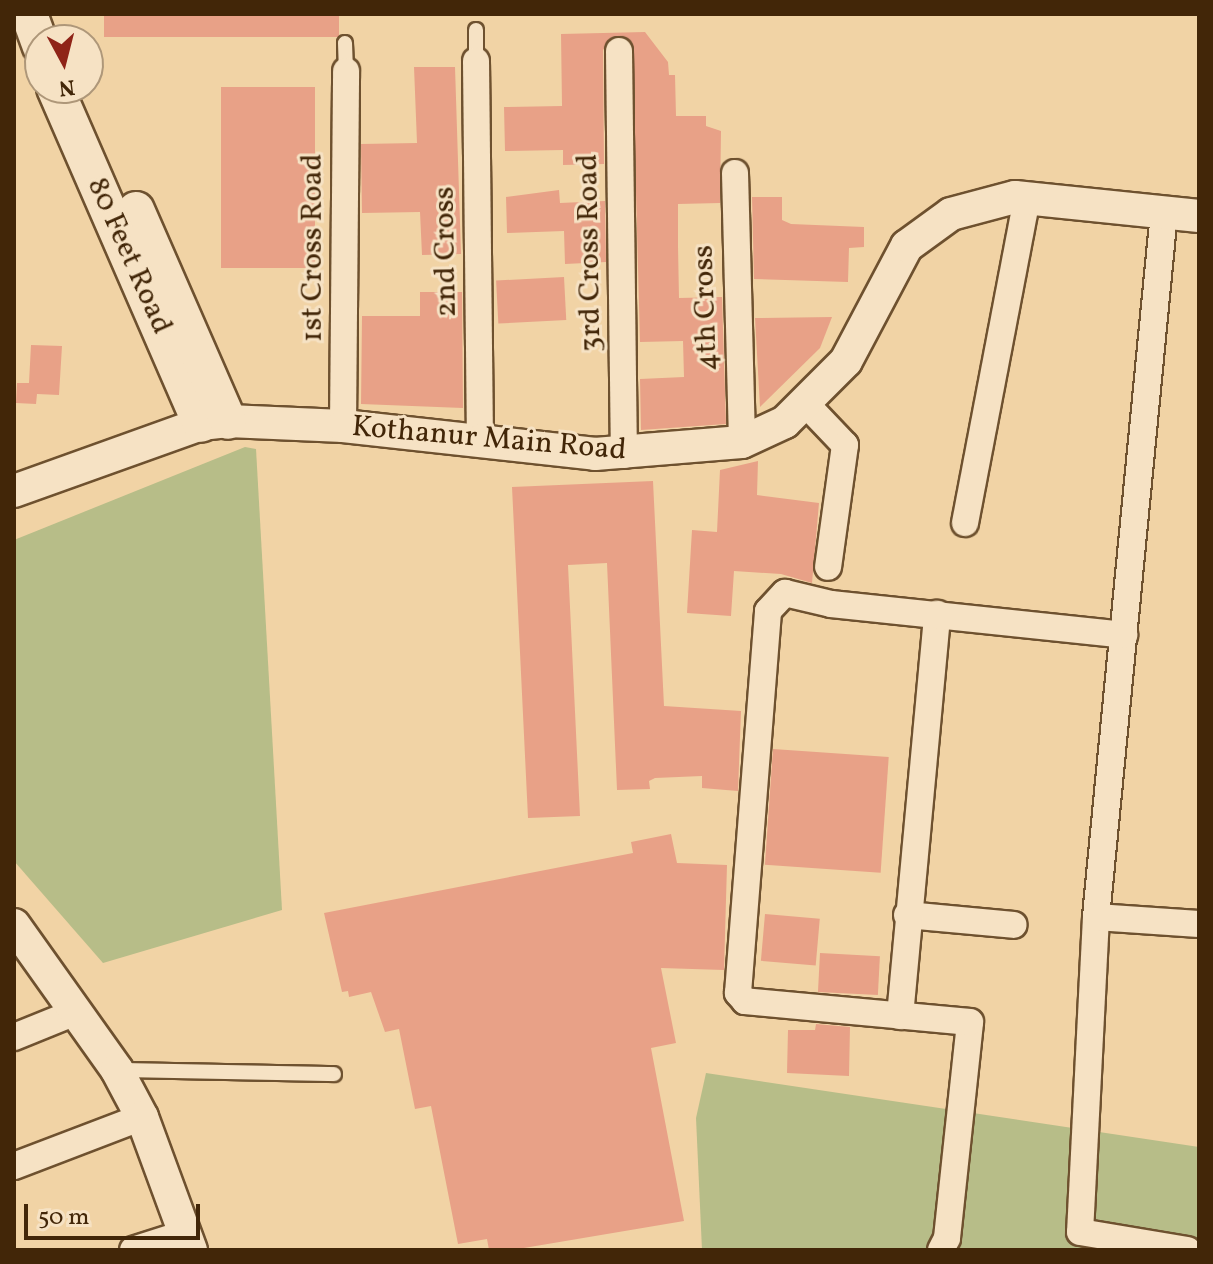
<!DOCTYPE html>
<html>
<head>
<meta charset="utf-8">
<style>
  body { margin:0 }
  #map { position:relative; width:1213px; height:1264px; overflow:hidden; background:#f1d3a5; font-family:Vollkorn,serif }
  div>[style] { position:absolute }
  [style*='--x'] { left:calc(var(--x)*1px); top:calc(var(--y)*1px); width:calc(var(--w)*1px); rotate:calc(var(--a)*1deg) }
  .green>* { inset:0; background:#b7bd88 }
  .building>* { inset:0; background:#e8a187; transform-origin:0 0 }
  .roads { filter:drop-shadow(2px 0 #6e512f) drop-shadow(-2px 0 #6e512f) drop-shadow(0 2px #6e512f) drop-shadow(0 -2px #6e512f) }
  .service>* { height:14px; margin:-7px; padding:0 7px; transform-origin:7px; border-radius:7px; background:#f6e2c4 }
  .minor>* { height:26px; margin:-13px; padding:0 13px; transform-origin:13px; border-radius:13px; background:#f6e2c4 }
  .tertiary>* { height:32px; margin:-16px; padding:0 16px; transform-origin:16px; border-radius:16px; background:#f6e2c4 }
  .secondary>* { height:36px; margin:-18px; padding:0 18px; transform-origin:18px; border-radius:18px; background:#f6e2c4 }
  span { translate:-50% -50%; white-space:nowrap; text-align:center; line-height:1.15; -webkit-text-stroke:6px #f6e2c4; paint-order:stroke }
  .street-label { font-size:30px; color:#422608 }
  .frame { position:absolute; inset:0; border:16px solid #422608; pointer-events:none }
  .north { position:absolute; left:24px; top:24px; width:80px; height:80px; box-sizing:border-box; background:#f6e2c4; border:2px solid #ae9779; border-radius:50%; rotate:173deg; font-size:22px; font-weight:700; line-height:32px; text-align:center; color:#422608 }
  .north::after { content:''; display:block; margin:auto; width:28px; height:36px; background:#8f2418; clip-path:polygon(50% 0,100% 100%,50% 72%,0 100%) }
  .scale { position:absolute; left:24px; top:1204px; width:176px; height:36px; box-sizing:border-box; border:4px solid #422608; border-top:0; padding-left:10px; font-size:24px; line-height:28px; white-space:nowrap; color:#422608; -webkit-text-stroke:6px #f6e2c4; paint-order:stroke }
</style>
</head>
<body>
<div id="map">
  <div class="green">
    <div style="clip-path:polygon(245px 447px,256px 449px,282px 910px,103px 963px,14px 861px,14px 540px)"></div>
    <div style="clip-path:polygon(706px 1073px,1199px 1147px,1199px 1250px,702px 1250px,696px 1118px)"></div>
  </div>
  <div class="building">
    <div style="left:104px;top:14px;width:235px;height:23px"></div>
    <div style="clip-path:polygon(645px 32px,668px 62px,669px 75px,675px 75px,676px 116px,706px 116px,706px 126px,721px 131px,720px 203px,678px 204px,678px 246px,679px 298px,722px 297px,726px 424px,641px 430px,640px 379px,684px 377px,683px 341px,640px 342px,632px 42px,612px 37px,603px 50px,604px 164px,563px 165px,563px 150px,505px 151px,504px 107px,562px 106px,561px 34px)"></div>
    <div style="clip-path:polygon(414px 67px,455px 67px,461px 254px,422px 255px,420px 212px,362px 213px,361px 144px,417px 143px)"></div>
    <div style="left:315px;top:87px;width:181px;height:94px;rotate:90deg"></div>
    <div style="clip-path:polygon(559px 190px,560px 203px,605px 201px,606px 262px,565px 264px,564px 231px,507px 233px,506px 197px)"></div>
    <div style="clip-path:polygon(752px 197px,782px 197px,782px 220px,791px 224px,864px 227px,864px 247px,849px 248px,848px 282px,754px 279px)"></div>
    <div style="left:564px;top:277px;width:43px;height:68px;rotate:87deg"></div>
    <div style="clip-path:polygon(420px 292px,462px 292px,463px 408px,361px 404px,362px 316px,420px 316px)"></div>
    <div style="clip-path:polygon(832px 317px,820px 348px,760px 407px,755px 318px)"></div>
    <div style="clip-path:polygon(31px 345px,62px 346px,59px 395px,37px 394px,36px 404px,16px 403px,17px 383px,29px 383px)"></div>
    <div style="clip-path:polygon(758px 461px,757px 495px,819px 503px,812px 583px,781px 574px,734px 571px,731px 616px,687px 613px,692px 530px,717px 532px,720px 470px)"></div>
    <div style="clip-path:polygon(653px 481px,664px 706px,741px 711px,738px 791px,702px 788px,702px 776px,655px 778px,649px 781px,650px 789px,617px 790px,607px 563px,568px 565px,580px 816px,528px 818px,512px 487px)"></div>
    <div style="left:773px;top:749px;width:116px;height:116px;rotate:4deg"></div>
    <div style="clip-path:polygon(671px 834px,677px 863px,727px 865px,724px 970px,661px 968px,676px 1043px,651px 1048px,684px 1221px,512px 1250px,489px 1250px,487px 1239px,458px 1244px,431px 1106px,415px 1109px,399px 1029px,385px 1032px,371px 992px,349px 997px,348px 991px,342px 992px,324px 913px,633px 853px,631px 842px)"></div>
    <div style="left:765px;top:914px;width:55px;height:47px;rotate:5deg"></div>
    <div style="left:820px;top:953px;width:60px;height:39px;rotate:3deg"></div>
    <div style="clip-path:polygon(816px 1024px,850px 1027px,849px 1076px,787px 1073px,788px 1030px,815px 1030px)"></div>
  </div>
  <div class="roads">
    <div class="service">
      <div style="--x:476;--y:30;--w:31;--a:90"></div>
      <div style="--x:345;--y:43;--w:28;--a:88"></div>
      <div style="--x:117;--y:1070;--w:217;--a:1.1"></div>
    </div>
    <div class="minor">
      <div style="--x:619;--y:51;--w:404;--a:89.3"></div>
      <div style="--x:476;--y:61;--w:381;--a:89.4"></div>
      <div style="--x:735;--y:173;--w:269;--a:88.5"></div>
      <div style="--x:1164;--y:213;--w:707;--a:95.52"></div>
      <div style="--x:1096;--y:917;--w:315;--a:92.9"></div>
      <div style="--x:1080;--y:1232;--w:109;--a:9.5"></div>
      <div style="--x:805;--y:403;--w:58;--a:46.4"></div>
      <div style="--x:845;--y:445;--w:123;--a:97.9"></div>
      <div style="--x:343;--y:426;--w:355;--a:-89.5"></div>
      <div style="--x:965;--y:523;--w:330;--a:-79.2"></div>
      <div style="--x:907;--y:915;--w:107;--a:5.3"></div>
      <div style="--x:1096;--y:917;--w:103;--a:3.9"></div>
      <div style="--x:900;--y:1016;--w:404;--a:-84.7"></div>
      <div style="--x:14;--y:1037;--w:67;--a:-22"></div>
      <div style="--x:14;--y:1166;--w:137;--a:-20.9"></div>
      <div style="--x:133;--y:1250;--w:56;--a:-17.8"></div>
      <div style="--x:941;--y:1250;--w:13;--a:-63"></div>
      <div style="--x:947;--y:1238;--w:217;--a:-83.9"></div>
      <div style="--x:970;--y:1022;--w:226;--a:-174.7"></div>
      <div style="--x:745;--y:1001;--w:11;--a:-131"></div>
      <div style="--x:738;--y:993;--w:383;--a:-85.5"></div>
      <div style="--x:768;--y:611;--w:25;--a:-47"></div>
      <div style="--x:785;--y:593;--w:47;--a:13.4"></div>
      <div style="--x:831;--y:604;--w:295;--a:6"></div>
    </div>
    <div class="tertiary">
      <div style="--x:14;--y:491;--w:199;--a:-19.7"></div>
      <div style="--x:201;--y:424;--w:27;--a:-6"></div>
      <div style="--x:228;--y:421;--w:115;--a:2.5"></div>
      <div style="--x:343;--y:426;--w:254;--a:6.3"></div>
      <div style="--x:595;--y:454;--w:147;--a:-4.7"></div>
      <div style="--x:742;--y:442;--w:47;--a:-24.9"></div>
      <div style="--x:785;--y:422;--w:86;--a:-45"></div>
      <div style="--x:846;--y:361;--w:130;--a:-62.1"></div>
      <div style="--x:907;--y:246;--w:54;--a:-36"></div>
      <div style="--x:951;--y:214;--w:66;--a:-14.9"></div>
      <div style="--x:1015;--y:197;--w:185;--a:5.9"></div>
      <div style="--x:14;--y:925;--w:178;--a:54.6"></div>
      <div style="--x:117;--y:1070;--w:53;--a:62"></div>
      <div style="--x:142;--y:1117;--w:142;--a:69.8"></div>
    </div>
    <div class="secondary">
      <div style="--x:29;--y:14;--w:33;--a:70"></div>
      <div style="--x:55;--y:88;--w:366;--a:66.5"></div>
      <div style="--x:136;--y:210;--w:230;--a:66.4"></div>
    </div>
  </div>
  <div class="street-label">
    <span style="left:313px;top:248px;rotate:-90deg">1st Cross Road</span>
    <span style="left:446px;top:252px;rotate:-91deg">2nd Cross</span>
    <span style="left:590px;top:253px;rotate:-91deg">3rd Cross Road</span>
    <span style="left:129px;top:256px;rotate:66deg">80 Feet Road</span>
    <span style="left:706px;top:308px;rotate:-92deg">4th Cross</span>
    <span style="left:489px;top:439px;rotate:5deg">Kothanur Main Road</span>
  </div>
  <div class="frame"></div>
  <div class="north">N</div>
  <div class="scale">50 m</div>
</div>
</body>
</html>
